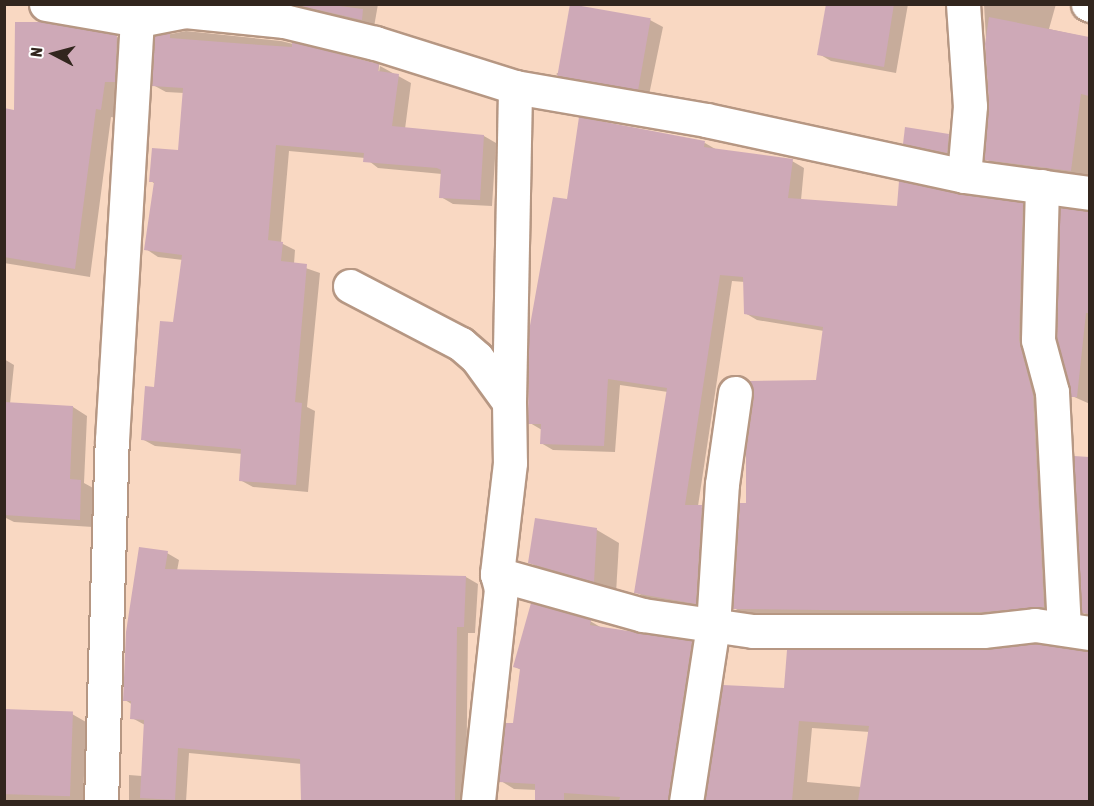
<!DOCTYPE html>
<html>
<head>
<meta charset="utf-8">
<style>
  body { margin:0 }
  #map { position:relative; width:1094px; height:806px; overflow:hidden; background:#f9d8c2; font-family:"Asap Condensed",sans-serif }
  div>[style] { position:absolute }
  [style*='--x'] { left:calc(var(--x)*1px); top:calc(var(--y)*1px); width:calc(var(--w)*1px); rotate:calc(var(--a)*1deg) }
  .shadow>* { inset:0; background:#0003 }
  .building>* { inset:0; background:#cea9b7; transform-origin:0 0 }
  .roads { filter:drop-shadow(2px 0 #b69783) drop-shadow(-2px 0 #b69783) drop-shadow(0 2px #b69783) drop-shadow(0 -2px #b69783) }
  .minor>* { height:33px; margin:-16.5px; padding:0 16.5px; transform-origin:16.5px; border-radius:16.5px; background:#fff }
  span { translate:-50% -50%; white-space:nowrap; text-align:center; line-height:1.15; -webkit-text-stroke:4.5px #fff; paint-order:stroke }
  .frame { position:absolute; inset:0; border:6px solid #32261e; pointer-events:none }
  .north { position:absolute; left:24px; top:24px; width:60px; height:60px; -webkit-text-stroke:4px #fff; paint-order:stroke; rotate:276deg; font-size:16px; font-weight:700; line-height:24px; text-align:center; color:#32261e }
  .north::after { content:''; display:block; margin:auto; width:21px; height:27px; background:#32261e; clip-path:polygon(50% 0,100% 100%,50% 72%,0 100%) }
</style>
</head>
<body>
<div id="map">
  <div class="shadow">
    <div style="clip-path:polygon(255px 4px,378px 4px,374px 27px)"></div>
    <div style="clip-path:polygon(828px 4px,908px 4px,896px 73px,831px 61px,819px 54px)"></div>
    <div style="clip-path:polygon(984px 4px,1056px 4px,1049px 29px,1090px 38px,1090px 179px,998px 166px,986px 159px,990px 107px)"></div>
    <div style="clip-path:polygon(650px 20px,663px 27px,649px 95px,568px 81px,556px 74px)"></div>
    <div style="clip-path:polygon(186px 31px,281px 41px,379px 65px,378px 78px,380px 66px,411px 83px,405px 129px,484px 136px,496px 143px,492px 206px,453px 204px,441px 197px,442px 174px,378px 168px,365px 158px,289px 151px,281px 243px,295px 250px,294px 264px,320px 273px,307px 407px,315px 411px,308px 492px,253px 487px,240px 480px,243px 454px,155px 446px,142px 439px,174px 324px,183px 260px,158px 257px,146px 249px,155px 184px,151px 181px,180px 151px,184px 93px,166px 92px,153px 85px,156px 37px)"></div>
    <div style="clip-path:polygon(117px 37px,133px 46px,116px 118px,111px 117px,90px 277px,4px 263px,4px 110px,16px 111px)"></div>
    <div style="clip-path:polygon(948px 136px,961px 143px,959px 159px,917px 150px,905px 143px)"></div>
    <div style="clip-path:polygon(705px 143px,717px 150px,792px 161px,804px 168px,801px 200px,898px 208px,1022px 204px,1034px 211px,1056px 614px,995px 618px,746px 615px,734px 608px,748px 504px,817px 381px,824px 331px,757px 320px,745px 313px,745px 282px,732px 281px,698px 506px,714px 513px,707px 610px,648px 599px,636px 592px,668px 392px,620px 385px,615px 452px,553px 450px,541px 443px,542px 430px,530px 423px,568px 201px)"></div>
    <div style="clip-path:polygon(1062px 209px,1090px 211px,1090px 404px,1072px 396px)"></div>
    <div style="clip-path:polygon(4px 359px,14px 365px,10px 404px,73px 407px,87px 416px,84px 483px,95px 489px,93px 527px,14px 522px,4px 517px)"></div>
    <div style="clip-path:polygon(1076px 458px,1090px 459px,1090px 616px,1083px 612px)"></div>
    <div style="clip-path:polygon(537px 520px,597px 530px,619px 543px,616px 593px,552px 575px,529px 562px)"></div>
    <div style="clip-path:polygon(167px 553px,179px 560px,177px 571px,466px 577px,478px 584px,475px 633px,468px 633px,466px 802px,302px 802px,302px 764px,189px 753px,186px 802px,129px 802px,129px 775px,142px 776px,145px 725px,132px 718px,133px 705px,125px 700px)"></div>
    <div style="clip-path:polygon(590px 621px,602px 628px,691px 642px,705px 650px,682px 802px,536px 802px,537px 790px,514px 789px,501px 781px,514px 725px,521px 670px,514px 666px)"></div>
    <div style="clip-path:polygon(evenodd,1035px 645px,1090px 651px,1090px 802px,706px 802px,724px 686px,786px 690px,983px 651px,1035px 645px,812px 728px,870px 732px,861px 787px,807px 782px,812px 728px)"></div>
    <div style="clip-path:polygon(4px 711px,72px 714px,86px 722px,83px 802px,4px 802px)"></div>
  </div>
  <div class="building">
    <div style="clip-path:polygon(324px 4px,363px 9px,362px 20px,297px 5px)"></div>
    <div style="left:570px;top:4px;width:82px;height:73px;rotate:10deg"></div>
    <div style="clip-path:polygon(826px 4px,894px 4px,884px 67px,817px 55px)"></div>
    <div style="clip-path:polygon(989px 17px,1089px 37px,1089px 96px,1081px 94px,1071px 171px,984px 160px,989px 105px,985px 44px)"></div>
    <div style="clip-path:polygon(15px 22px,41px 22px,117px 35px,115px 82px,105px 82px,101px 110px,96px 109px,75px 269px,4px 257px,4px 108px,14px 110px)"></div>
    <div style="clip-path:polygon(170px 33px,170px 38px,247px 44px,292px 47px,292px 42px,379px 64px,378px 71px,399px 74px,392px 126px,484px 135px,480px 200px,439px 198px,441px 170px,437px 168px,363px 162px,364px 153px,276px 145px,268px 240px,283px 242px,281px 261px,307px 264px,295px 402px,302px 403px,296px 485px,239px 481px,241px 449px,141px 440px,145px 386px,154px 387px,160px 321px,173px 322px,182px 255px,144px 250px,154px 182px,149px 182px,152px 148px,178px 150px,183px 88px,152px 86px,155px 36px)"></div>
    <div style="clip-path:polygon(579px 117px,705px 141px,704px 147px,793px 159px,788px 198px,897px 206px,899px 181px,1023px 203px,1019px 340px,1033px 395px,1044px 607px,982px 612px,733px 609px,740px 503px,746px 503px,746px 451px,754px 395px,749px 381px,816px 380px,823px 327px,744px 314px,743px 277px,720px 275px,685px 505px,702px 505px,696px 604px,634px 593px,667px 388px,608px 379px,604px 446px,540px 444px,541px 424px,528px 424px,529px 331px,553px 197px,567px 199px)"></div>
    <div style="clip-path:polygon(905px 127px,949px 134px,947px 153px,903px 144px)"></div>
    <div style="clip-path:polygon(1060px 208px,1089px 211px,1089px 313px,1086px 313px,1077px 397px,1071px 397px,1057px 338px)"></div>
    <div style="clip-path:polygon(4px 402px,73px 406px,70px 479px,81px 480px,80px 520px,4px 515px)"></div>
    <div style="clip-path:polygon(1074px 456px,1089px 457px,1089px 614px,1082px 613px)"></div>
    <div style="clip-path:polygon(535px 518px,597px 528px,594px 582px,528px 563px)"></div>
    <div style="clip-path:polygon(139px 547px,168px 551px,165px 569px,466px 576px,464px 627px,457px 627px,455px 801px,301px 801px,300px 759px,178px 748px,175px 800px,140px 798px,144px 720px,130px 719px,131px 701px,123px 701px,126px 632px)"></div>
    <div style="clip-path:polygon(531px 603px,591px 620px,590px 625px,692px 641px,668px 801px,619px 801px,620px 797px,564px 793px,564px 801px,535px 801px,535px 784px,499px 782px,505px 723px,513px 723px,520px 669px,513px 667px)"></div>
    <div style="clip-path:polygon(1035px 644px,1089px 651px,1089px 801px,858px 801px,869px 726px,799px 721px,792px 801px,705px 801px,723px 685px,784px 688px,787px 650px,983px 650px)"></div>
    <div style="left:4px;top:709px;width:69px;height:85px;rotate:2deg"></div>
  </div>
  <div class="roads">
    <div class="minor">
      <div style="--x:46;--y:4;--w:94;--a:9.8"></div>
      <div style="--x:139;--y:20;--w:47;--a:-11.1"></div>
      <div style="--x:185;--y:11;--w:100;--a:5.8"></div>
      <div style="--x:284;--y:21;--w:94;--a:13.6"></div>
      <div style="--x:375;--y:43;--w:147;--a:17.4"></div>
      <div style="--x:515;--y:87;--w:194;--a:9.8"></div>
      <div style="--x:706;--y:120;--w:264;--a:12.2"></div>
      <div style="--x:964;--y:176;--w:127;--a:7.7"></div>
      <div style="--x:963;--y:4;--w:102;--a:86.1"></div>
      <div style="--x:970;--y:106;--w:70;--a:94.9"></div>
      <div style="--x:1088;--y:4;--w:2;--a:27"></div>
      <div style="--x:1042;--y:186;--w:154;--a:91.5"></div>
      <div style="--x:1038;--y:340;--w:54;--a:74.9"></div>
      <div style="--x:1052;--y:392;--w:237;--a:87.1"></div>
      <div style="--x:350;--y:286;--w:125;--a:27.6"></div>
      <div style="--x:461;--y:344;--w:21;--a:41"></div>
      <div style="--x:477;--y:358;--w:54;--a:54"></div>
      <div style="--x:509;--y:402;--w:61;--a:89.1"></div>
      <div style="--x:510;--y:463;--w:112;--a:96.7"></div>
      <div style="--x:497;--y:574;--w:16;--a:75"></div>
      <div style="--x:501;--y:589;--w:214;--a:96.2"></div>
      <div style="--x:509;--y:402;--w:315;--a:-88.9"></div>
      <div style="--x:497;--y:574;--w:152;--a:15.7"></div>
      <div style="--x:643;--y:615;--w:111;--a:8.3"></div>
      <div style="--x:753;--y:631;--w:230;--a:0"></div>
      <div style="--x:983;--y:631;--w:52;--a:-6.6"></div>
      <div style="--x:1035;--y:625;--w:56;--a:8.3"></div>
      <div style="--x:101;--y:802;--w:362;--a:-88.3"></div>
      <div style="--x:112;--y:440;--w:437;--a:-86.6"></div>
      <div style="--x:686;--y:802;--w:178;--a:-81.3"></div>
      <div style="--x:713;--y:626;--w:142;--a:-86.4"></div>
      <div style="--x:722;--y:484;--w:92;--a:-81.9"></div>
    </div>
  </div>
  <div class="frame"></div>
  <div class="north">N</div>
</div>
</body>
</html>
